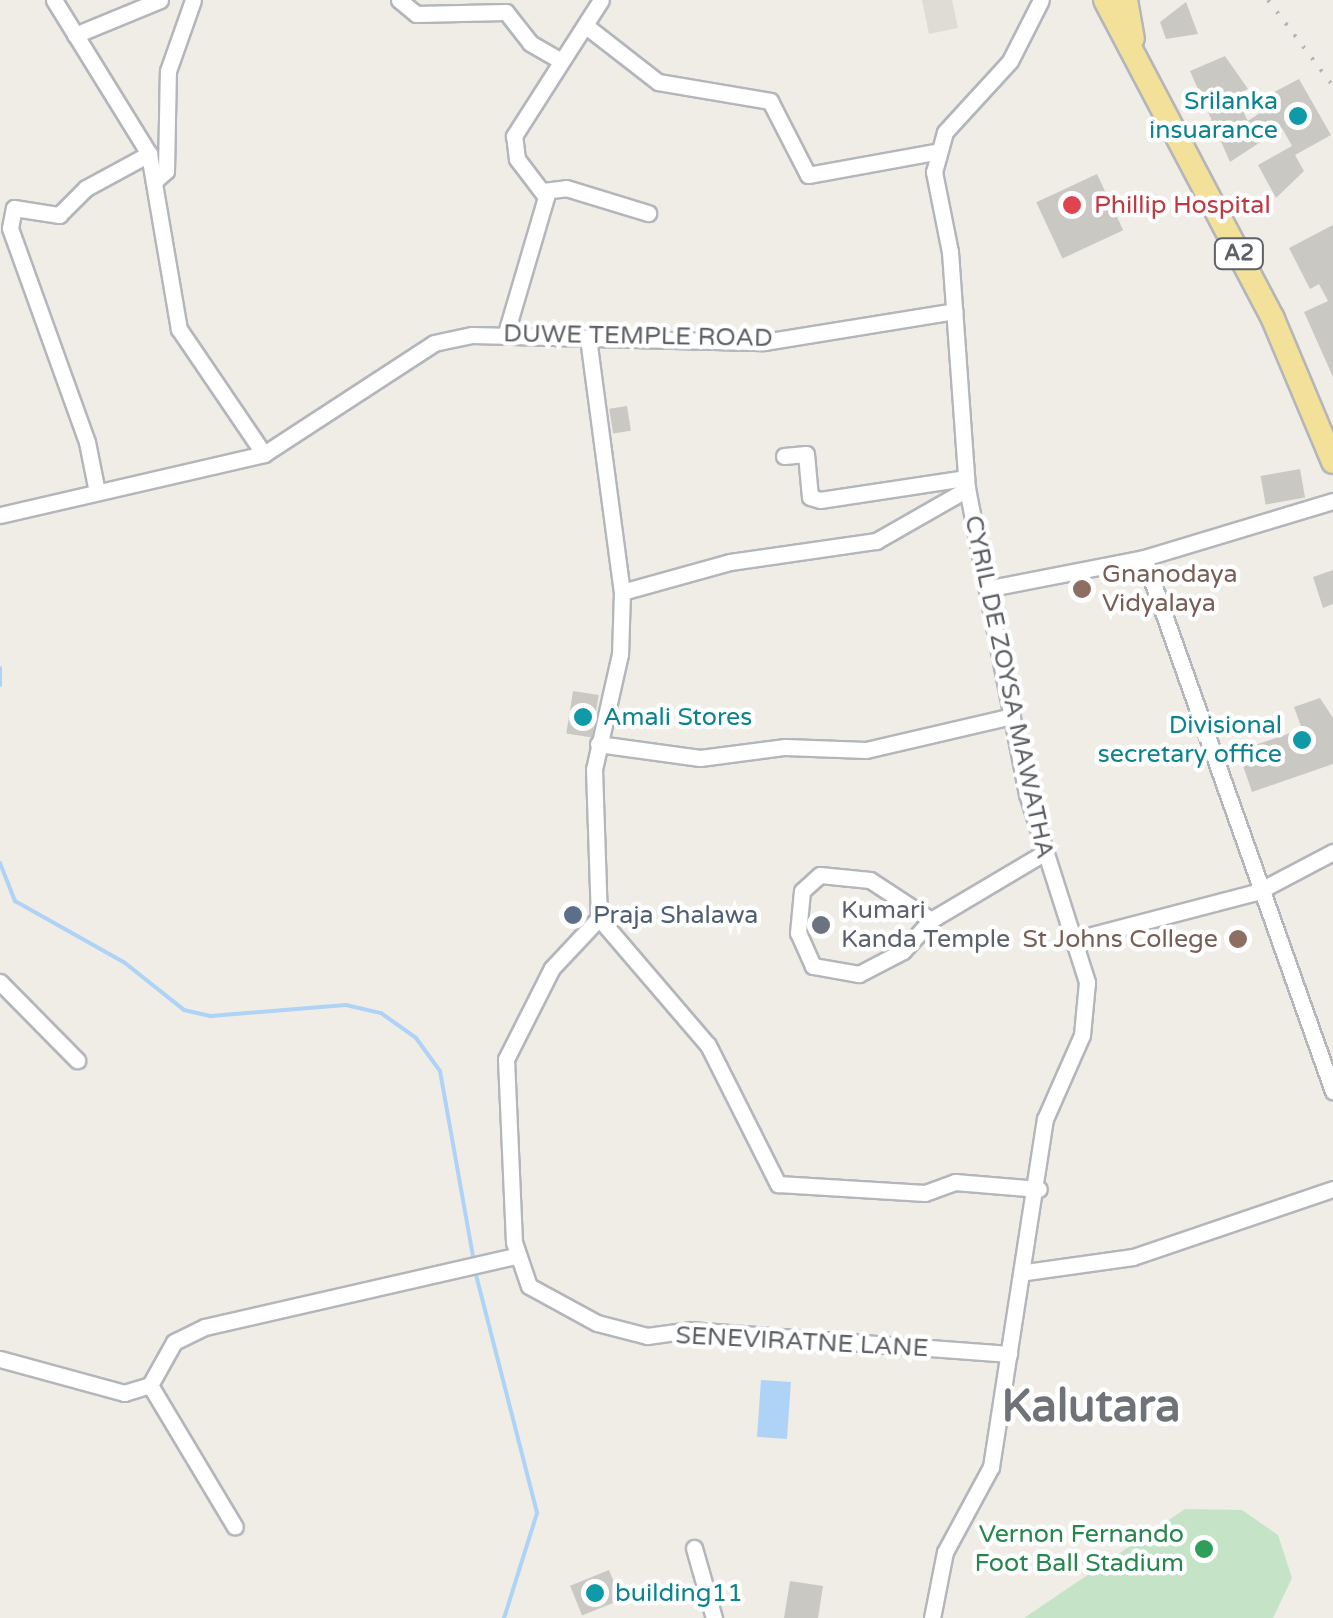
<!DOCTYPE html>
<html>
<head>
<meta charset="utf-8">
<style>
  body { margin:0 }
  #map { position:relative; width:1333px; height:1618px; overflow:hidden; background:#efede6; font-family:"Varela Round",sans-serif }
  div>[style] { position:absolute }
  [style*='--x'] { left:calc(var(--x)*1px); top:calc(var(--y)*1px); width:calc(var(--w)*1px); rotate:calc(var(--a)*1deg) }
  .education>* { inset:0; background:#dedcd5 }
  .green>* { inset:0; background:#c5e4c7 }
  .water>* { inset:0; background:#aed3f7; transform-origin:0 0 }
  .stream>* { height:4px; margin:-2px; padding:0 2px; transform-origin:2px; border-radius:2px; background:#aed3f7 }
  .building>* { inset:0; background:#cac8c3; transform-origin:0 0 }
  .roads { filter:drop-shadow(2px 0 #b3b6ba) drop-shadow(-2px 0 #b3b6ba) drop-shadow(0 2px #b3b6ba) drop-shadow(0 -2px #b3b6ba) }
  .minor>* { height:15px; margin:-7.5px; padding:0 7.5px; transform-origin:7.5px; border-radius:7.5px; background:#fff }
  .highway>* { height:22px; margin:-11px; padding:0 11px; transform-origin:11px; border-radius:11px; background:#f3e199 }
  .rail>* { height:4px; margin-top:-2px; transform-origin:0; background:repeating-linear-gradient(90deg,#b4b5b5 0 2.5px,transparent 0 14.5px) }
  .dots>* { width:28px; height:28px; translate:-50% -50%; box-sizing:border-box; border:5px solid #fff; border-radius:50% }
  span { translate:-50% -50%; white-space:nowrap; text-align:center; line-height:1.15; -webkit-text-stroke:9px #fff; paint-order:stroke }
  .shield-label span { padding:2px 8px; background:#fff; border:2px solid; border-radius:8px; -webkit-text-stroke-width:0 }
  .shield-label { font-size:22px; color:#5e6165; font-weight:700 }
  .culture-label { font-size:25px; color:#0d838f }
  .right { translate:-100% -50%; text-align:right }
  .left { translate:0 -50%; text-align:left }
  .health-label { font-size:25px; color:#be3a42 }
  .street-label { font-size:25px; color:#5e6165 }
  .education-label { font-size:25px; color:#785e54 }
  .worship-label { font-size:25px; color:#5b616d }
  .service-label { font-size:25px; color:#4e5e75 }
  .leisure-label { font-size:25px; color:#27864d }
  .town-label { font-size:45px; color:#6f7377; font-weight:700 }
</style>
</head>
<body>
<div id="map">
  <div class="education">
    <div style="clip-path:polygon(922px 0,952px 0,958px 28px,929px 34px)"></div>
  </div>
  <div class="green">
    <div style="clip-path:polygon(1185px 1509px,1242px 1510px,1278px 1535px,1292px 1578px,1273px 1618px,1024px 1618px)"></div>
  </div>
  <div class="water">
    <div style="left:761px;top:1380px;width:30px;height:57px;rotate:4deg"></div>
  </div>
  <div class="stream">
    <div style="--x:0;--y:668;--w:17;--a:90"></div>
    <div style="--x:0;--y:863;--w:41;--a:68.5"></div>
    <div style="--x:15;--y:901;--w:126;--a:29.4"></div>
    <div style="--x:125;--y:963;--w:75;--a:38.5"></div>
    <div style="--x:184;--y:1010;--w:28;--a:13"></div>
    <div style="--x:211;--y:1016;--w:135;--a:-4.7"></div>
    <div style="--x:346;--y:1005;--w:36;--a:13"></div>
    <div style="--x:381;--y:1013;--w:43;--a:35.5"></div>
    <div style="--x:416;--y:1038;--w:41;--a:54"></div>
    <div style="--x:440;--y:1071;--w:194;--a:79.9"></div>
    <div style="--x:475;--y:1271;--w:250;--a:75.6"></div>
    <div style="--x:537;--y:1513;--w:110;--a:107.4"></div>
  </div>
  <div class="building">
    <div style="clip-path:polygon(1186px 2px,1198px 34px,1166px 39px,1160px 22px)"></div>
    <div style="clip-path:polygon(1225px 56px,1248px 89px,1235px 95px,1248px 121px,1270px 106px,1265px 97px,1299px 79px,1331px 135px,1295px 155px,1304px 171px,1276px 198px,1258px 165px,1292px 146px,1282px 128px,1230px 162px,1190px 71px)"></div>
    <div style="left:1097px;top:174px;width:62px;height:67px;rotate:65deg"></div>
    <div style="clip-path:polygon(1333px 225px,1333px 377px,1304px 312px,1328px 301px,1319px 284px,1310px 289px,1289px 248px)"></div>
    <div style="left:627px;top:406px;width:25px;height:18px;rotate:81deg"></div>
    <div style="left:1300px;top:469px;width:29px;height:40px;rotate:80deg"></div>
    <div style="clip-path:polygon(1333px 570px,1333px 604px,1323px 608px,1313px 577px)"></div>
    <div style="left:573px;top:691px;width:26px;height:43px;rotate:9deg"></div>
    <div style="clip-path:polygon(1320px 698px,1333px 718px,1333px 764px,1252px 792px,1238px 751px,1302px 729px,1294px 707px)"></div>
    <div style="left:609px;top:1570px;width:32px;height:42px;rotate:68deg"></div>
    <div style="clip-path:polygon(790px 1581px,823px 1586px,818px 1618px,784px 1618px)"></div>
  </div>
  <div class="roads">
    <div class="minor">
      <div style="--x:54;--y:0;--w:181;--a:58.3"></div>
      <div style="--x:149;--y:154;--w:178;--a:80.3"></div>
      <div style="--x:179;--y:329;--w:151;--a:55.8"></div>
      <div style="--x:399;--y:0;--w:22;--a:39"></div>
      <div style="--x:416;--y:14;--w:90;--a:-1.3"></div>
      <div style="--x:506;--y:12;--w:39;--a:52"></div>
      <div style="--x:530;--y:43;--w:34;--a:30"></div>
      <div style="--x:586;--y:26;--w:91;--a:37.9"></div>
      <div style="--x:658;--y:82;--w:114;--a:9.6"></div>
      <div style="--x:770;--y:101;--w:83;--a:62.8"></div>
      <div style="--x:808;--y:175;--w:128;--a:-10.3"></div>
      <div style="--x:75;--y:35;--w:92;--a:-22.4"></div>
      <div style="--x:157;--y:179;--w:12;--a:-42"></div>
      <div style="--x:166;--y:171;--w:100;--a:-88.9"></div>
      <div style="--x:168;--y:71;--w:75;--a:-70.6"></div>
      <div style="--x:543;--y:191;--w:23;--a:-7"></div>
      <div style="--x:566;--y:188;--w:86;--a:17"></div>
      <div style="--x:506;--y:333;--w:142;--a:-73.6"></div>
      <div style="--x:546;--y:197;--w:48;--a:-127.3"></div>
      <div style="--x:517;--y:159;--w:23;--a:-97"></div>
      <div style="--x:514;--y:136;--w:161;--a:-57.4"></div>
      <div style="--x:588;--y:338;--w:256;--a:82.4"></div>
      <div style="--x:622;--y:592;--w:62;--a:91.8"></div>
      <div style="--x:620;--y:654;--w:118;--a:102.7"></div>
      <div style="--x:594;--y:769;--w:149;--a:88.1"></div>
      <div style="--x:784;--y:456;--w:22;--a:-5"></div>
      <div style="--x:806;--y:454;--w:43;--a:84.7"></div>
      <div style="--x:810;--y:497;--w:10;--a:17"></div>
      <div style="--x:820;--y:500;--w:148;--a:-8.6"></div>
      <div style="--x:97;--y:492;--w:51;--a:-101.3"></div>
      <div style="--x:87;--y:442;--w:227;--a:-109.8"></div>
      <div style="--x:10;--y:228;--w:20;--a:-79"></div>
      <div style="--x:14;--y:208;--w:46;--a:8.8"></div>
      <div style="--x:59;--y:215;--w:38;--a:-45"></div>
      <div style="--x:86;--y:188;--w:72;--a:-28.4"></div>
      <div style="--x:0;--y:515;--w:271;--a:-13"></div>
      <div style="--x:264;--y:454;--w:203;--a:-33.1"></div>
      <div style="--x:434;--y:343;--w:39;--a:-12"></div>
      <div style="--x:472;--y:335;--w:292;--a:1.4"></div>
      <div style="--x:764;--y:342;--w:193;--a:-9.2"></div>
      <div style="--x:1144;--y:558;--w:566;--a:70.48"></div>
      <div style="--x:991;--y:588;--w:156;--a:-11.1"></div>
      <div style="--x:1144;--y:558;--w:197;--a:-16.8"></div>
      <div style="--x:622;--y:592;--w:112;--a:-15.5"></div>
      <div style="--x:730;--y:562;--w:148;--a:-8.2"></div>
      <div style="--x:876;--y:541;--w:105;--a:-29.7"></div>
      <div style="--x:598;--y:744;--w:103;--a:7.8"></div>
      <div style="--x:700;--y:758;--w:86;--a:-7.4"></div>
      <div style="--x:785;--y:747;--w:81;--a:2.1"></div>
      <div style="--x:866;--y:750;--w:150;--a:-13.1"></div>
      <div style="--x:599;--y:918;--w:69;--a:133.2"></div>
      <div style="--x:552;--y:968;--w:102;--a:116.8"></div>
      <div style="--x:506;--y:1059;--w:183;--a:87.5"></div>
      <div style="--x:514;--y:1242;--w:46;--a:71.2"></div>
      <div style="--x:529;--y:1286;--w:77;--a:28.6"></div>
      <div style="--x:597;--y:1323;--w:52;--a:14.6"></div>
      <div style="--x:647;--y:1336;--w:43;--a:-7.9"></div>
      <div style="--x:690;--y:1330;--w:320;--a:4.3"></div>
      <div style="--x:599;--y:918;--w:167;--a:49.4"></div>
      <div style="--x:708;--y:1045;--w:156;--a:63.3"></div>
      <div style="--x:778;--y:1184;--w:147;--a:3.5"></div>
      <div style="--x:925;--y:1193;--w:32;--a:-20"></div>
      <div style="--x:955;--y:1182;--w:84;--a:4.8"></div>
      <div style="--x:931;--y:920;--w:42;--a:132.1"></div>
      <div style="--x:903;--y:951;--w:50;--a:152.4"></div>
      <div style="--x:859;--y:974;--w:47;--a:-170.1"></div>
      <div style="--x:813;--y:966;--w:36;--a:-114"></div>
      <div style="--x:798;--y:933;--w:42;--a:-84.6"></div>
      <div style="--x:802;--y:891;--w:24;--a:-42"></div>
      <div style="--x:820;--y:875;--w:50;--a:5.7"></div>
      <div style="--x:870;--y:880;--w:73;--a:33.3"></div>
      <div style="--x:931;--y:920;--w:129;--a:-30.7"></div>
      <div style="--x:1076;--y:939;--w:187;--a:-14.6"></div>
      <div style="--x:1257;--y:892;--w:86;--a:-27.8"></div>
      <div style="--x:0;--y:982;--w:110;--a:45.4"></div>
      <div style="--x:1026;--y:1272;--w:108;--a:-8"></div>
      <div style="--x:1133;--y:1257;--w:211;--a:-18.8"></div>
      <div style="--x:0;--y:1359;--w:129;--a:15.3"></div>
      <div style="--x:124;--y:1393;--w:27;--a:-17"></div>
      <div style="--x:150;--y:1385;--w:49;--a:-60.8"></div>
      <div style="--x:174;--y:1342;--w:34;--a:-26"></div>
      <div style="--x:205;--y:1327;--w:319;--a:-12.9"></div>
      <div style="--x:150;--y:1385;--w:165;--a:59.1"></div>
      <div style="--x:694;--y:1548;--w:73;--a:74.1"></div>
      <div style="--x:932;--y:1618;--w:67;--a:-78.9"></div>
      <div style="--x:945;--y:1552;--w:97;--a:-61.6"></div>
      <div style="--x:991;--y:1467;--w:352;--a:-81.2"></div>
      <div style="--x:1045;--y:1119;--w:92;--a:-66.2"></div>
      <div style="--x:1082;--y:1035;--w:53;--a:-84.6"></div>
      <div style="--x:1087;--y:982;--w:197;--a:-107.7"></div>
      <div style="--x:1027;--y:794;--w:311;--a:-101.1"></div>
      <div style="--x:967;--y:489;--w:238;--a:-94.1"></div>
      <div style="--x:950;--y:252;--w:82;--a:-101.3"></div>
      <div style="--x:934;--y:172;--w:41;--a:-74.6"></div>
      <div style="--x:945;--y:132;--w:96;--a:-47.5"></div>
      <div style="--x:1010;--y:61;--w:68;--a:-63.1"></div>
    </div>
    <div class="highway">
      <div style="--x:1105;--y:0;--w:361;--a:62.2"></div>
      <div style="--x:1273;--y:319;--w:155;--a:67.2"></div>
      <div style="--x:1126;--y:0;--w:39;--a:80"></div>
    </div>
  </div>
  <div class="rail">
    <div style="--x:1268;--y:0;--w:108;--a:52.9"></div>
  </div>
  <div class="dots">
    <div style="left:1298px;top:116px;background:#0f9aa8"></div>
    <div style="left:1072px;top:205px;background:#e0444e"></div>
    <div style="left:1082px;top:589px;background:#8d6e63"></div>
    <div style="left:583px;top:717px;background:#0f9aa8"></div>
    <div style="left:1302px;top:740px;background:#0f9aa8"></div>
    <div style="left:573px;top:915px;background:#5c6f8a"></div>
    <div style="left:821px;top:925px;background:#6b7280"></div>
    <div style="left:1238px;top:939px;background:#8d6e63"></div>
    <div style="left:1204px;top:1549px;background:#2e9e5b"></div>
    <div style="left:595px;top:1593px;background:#0f9aa8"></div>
  </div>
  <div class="shield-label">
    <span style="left:1239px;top:254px">A2</span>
  </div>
  <div class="culture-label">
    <span class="right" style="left:1278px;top:116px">Srilanka<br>insuarance</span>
    <span class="left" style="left:603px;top:717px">Amali Stores</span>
    <span class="right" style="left:1282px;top:740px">Divisional<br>secretary office</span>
    <span class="left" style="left:615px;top:1593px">building11</span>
  </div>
  <div class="health-label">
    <span class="left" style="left:1094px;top:205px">Phillip Hospital</span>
  </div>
  <div class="street-label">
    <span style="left:638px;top:336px;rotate:1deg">DUWE TEMPLE ROAD</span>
    <span style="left:1009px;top:687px;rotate:78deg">CYRIL DE ZOYSA MAWATHA</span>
    <span style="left:802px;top:1342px;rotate:3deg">SENEVIRATNE LANE</span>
  </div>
  <div class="education-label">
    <span class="left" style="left:1102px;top:589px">Gnanodaya<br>Vidyalaya</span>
    <span class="right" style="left:1218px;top:939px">St Johns College</span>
  </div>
  <div class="worship-label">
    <span class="left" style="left:841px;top:925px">Kumari<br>Kanda Temple</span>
  </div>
  <div class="service-label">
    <span class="left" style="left:593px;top:915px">Praja Shalawa</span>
  </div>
  <div class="leisure-label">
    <span class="right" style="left:1184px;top:1549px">Vernon Fernando<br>Foot Ball Stadium</span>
  </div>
  <div class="town-label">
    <span style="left:1091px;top:1408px">Kalutara</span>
  </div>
</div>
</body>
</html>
